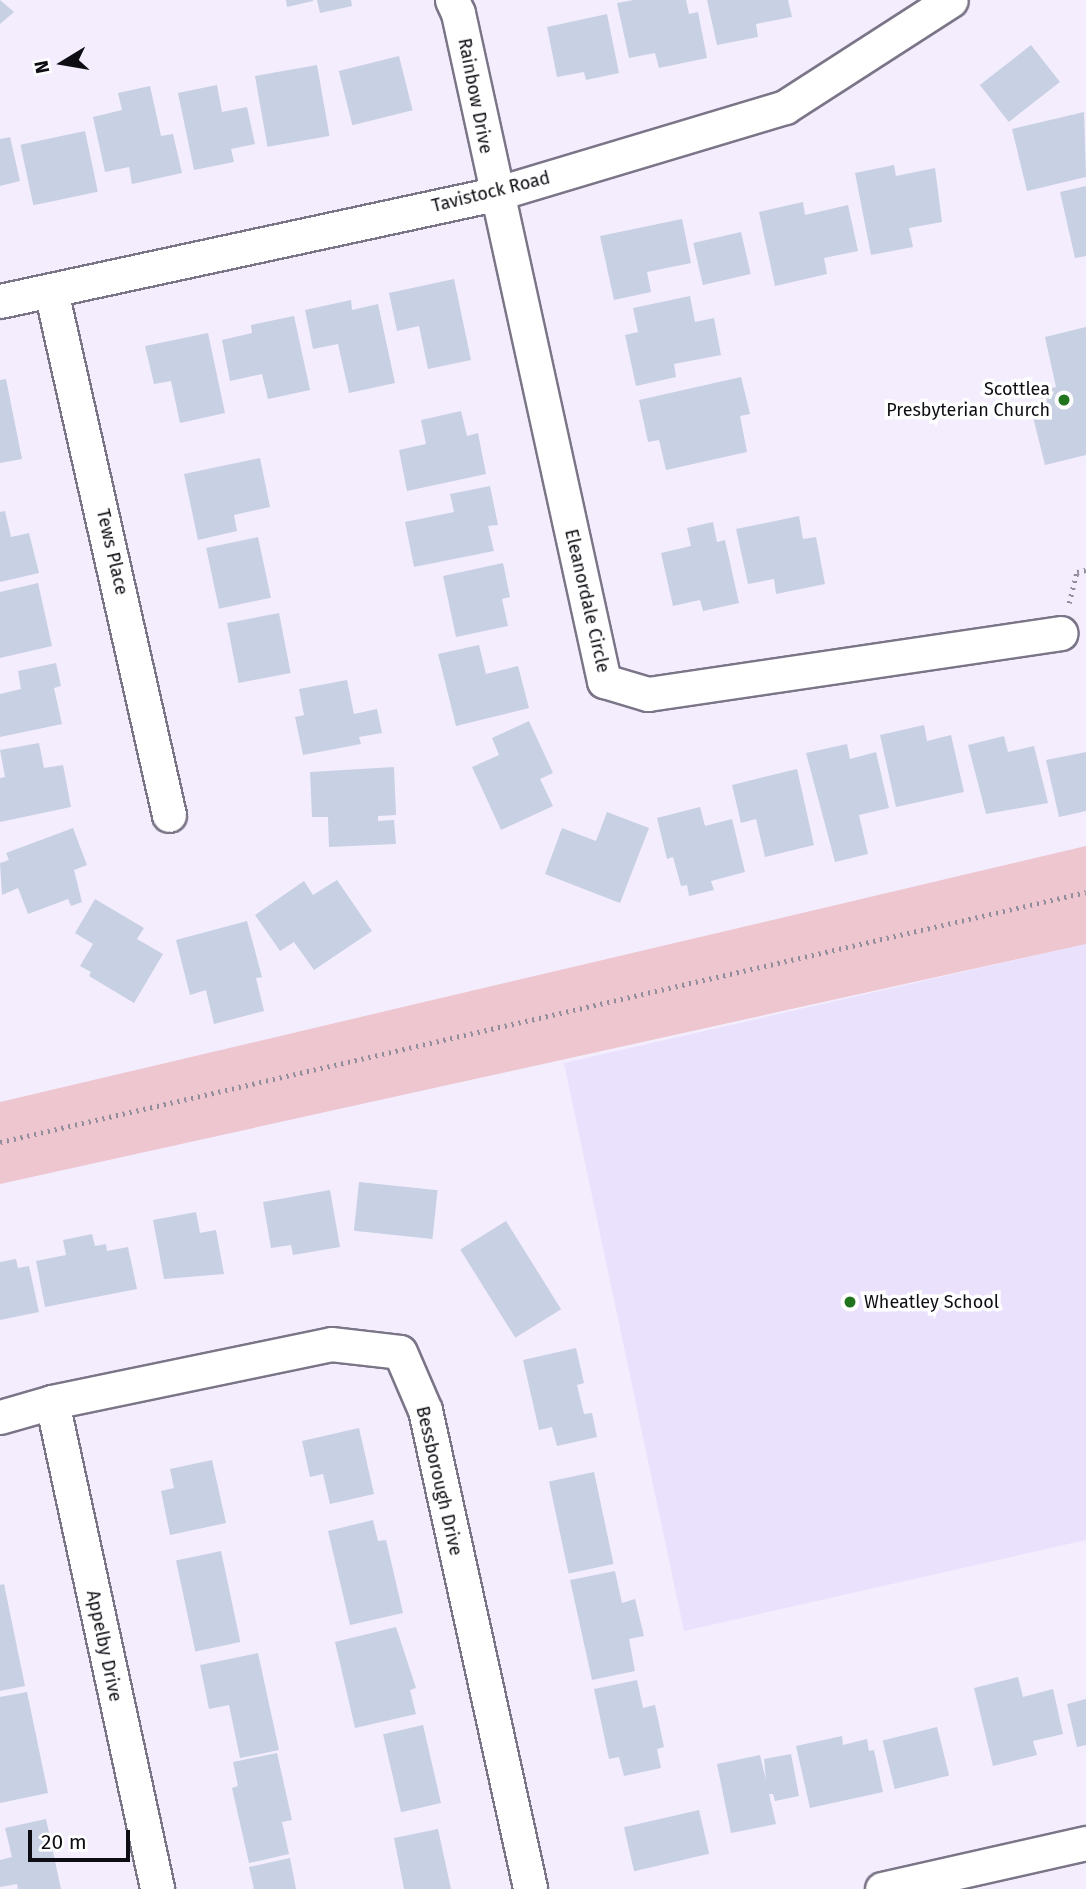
<!DOCTYPE html>
<html>
<head>
<meta charset="utf-8">
<style>
  body { margin:0 }
  #map { position:relative; width:1086px; height:1889px; overflow:hidden; background:#f3edfe; font-family:"Fira Sans",sans-serif }
  div>[style] { position:absolute }
  [style*='--x'] { left:calc(var(--x)*1px); top:calc(var(--y)*1px); width:calc(var(--w)*1px); rotate:calc(var(--a)*1deg) }
  .built>* { inset:0; background:#eae1fd }
  .green>* { inset:0; background:#edc6cf }
  .building>* { inset:0; background:#c8d0e4; transform-origin:0 0 }
  .path>* { height:4.5px; margin-top:-2.25px; transform-origin:0; background:repeating-linear-gradient(90deg,#928d9a 0 2px,transparent 0 7px) }
  .roads { filter:drop-shadow(2px 0 #7b7588) drop-shadow(-2px 0 #7b7588) drop-shadow(0 2px #7b7588) drop-shadow(0 -2px #7b7588) }
  .minor>* { height:33px; margin:-16.5px; padding:0 16.5px; transform-origin:16.5px; border-radius:16.5px; background:#fff }
  .dots>* { width:19px; height:19px; translate:-50% -50%; box-sizing:border-box; border:4px solid #fff; border-radius:50% }
  span { translate:-50% -50%; white-space:nowrap; text-align:center; line-height:1.15; -webkit-text-stroke:7px #fff; paint-order:stroke }
  .street-label { font-size:18px; color:#0f0d14 }
  .poi-label { font-size:18px; color:#0f0d14 }
  .right { translate:-100% -50%; text-align:right }
  .left { translate:0 -50%; text-align:left }
  .north { position:absolute; left:28px; top:28px; width:70px; height:70px; -webkit-text-stroke:5px #fff; paint-order:stroke; rotate:259deg; font-size:19px; font-weight:700; line-height:28px; text-align:center; color:#0f0d14 }
  .north::after { content:''; display:block; margin:auto; width:24px; height:32px; background:#0f0d14; clip-path:polygon(50% 0,100% 100%,50% 72%,0 100%) }
  .scale { position:absolute; left:28px; top:1830px; width:102px; height:32px; box-sizing:border-box; border:4px solid #0f0d14; border-top:0; padding-left:9px; font-size:21px; line-height:24px; white-space:nowrap; color:#0f0d14; -webkit-text-stroke:5px #fff; paint-order:stroke }
</style>
</head>
<body>
<div id="map">
  <div class="built">
    <div style="clip-path:polygon(1086px 944px,1086px 1540px,684px 1631px,564px 1063px)"></div>
  </div>
  <div class="green">
    <div style="clip-path:polygon(1086px 846px,1086px 944px,0 1184px,0 1102px)"></div>
  </div>
  <div class="building">
    <div style="clip-path:polygon(0 0,14px 12px,0 24px)"></div>
    <div style="clip-path:polygon(286px 0,313px 0,313px 1px,287px 7px)"></div>
    <div style="clip-path:polygon(317px 0,351px 0,352px 6px,320px 13px)"></div>
    <div style="clip-path:polygon(634px 0,686px 0,689px 14px,698px 12px,707px 58px,659px 68px,655px 53px,629px 58px,617px 3px)"></div>
    <div style="clip-path:polygon(707px 0,788px 0,792px 17px,756px 24px,758px 37px,717px 45px)"></div>
    <div style="clip-path:polygon(607px 14px,619px 73px,586px 80px,584px 72px,557px 77px,547px 27px)"></div>
    <div style="left:1031px;top:45px;width:47px;height:65px;rotate:52deg"></div>
    <div style="left:399px;top:56px;width:56px;height:62px;rotate:76deg"></div>
    <div style="left:317px;top:65px;width:72px;height:63px;rotate:80deg"></div>
    <div style="clip-path:polygon(217px 85px,222px 112px,247px 107px,255px 144px,231px 149px,234px 162px,194px 170px,178px 93px)"></div>
    <div style="clip-path:polygon(150px 86px,161px 136px,173px 134px,182px 173px,132px 184px,129px 167px,105px 172px,93px 117px,122px 110px,118px 93px)"></div>
    <div style="clip-path:polygon(1084px 112px,1086px 177px,1027px 191px,1012px 129px)"></div>
    <div style="left:85px;top:131px;width:62px;height:66px;rotate:78deg"></div>
    <div style="clip-path:polygon(10px 137px,20px 181px,0 186px,0 139px)"></div>
    <div style="clip-path:polygon(894px 165px,896px 176px,935px 168px,942px 222px,909px 228px,913px 247px,871px 255px,855px 173px)"></div>
    <div style="clip-path:polygon(1086px 186px,1086px 256px,1075px 258px,1060px 192px)"></div>
    <div style="clip-path:polygon(803px 202px,805px 215px,848px 205px,858px 251px,824px 258px,827px 274px,775px 286px,759px 212px)"></div>
    <div style="clip-path:polygon(682px 219px,691px 263px,647px 272px,651px 292px,614px 300px,600px 236px)"></div>
    <div style="left:741px;top:232px;width:43px;height:49px;rotate:77deg"></div>
    <div style="clip-path:polygon(454px 279px,471px 360px,428px 369px,419px 326px,397px 331px,389px 293px)"></div>
    <div style="clip-path:polygon(690px 296px,695px 322px,714px 318px,721px 355px,674px 364px,676px 377px,636px 386px,625px 335px,638px 332px,633px 308px)"></div>
    <div style="clip-path:polygon(351px 300px,352px 310px,378px 304px,395px 383px,349px 393px,338px 344px,313px 349px,305px 310px)"></div>
    <div style="clip-path:polygon(294px 316px,310px 390px,268px 399px,262px 374px,230px 381px,222px 340px,252px 333px,251px 325px)"></div>
    <div style="clip-path:polygon(1086px 327px,1086px 455px,1045px 465px,1032px 413px,1044px 410px,1039px 391px,1056px 387px,1045px 337px)"></div>
    <div style="clip-path:polygon(208px 333px,225px 413px,180px 423px,171px 381px,154px 384px,145px 346px)"></div>
    <div style="clip-path:polygon(741px 377px,750px 414px,740px 416px,747px 452px,666px 470px,659px 440px,648px 442px,639px 400px)"></div>
    <div style="clip-path:polygon(6px 379px,22px 459px,0 463px,0 380px)"></div>
    <div style="clip-path:polygon(461px 411px,467px 436px,478px 433px,486px 474px,407px 491px,399px 450px,426px 444px,421px 420px)"></div>
    <div style="clip-path:polygon(260px 458px,270px 507px,234px 515px,237px 531px,198px 540px,184px 474px)"></div>
    <div style="clip-path:polygon(490px 486px,498px 525px,488px 526px,494px 551px,414px 567px,405px 522px,454px 512px,450px 494px)"></div>
    <div style="clip-path:polygon(5px 511px,11px 537px,29px 533px,39px 573px,0 582px,0 512px)"></div>
    <div style="clip-path:polygon(799px 516px,803px 539px,816px 537px,825px 584px,776px 594px,774px 579px,748px 584px,736px 529px)"></div>
    <div style="clip-path:polygon(713px 522px,717px 542px,725px 540px,739px 603px,703px 611px,700px 600px,673px 606px,661px 553px,691px 546px,687px 528px)"></div>
    <div style="left:258px;top:537px;width:62px;height:53px;rotate:78deg"></div>
    <div style="clip-path:polygon(503px 563px,510px 597px,502px 599px,508px 626px,456px 637px,443px 576px)"></div>
    <div style="clip-path:polygon(38px 583px,52px 646px,0 658px,0 592px)"></div>
    <div style="left:279px;top:613px;width:61px;height:53px;rotate:79deg"></div>
    <div style="clip-path:polygon(479px 645px,486px 674px,518px 666px,529px 708px,456px 726px,438px 654px)"></div>
    <div style="clip-path:polygon(56px 663px,61px 686px,54px 688px,62px 724px,0 737px,0 694px,21px 689px,18px 671px)"></div>
    <div style="clip-path:polygon(347px 680px,354px 714px,377px 709px,382px 733px,359px 737px,361px 744px,303px 755px,295px 717px,304px 715px,299px 689px)"></div>
    <div style="clip-path:polygon(529px 721px,553px 773px,540px 779px,553px 806px,501px 830px,472px 767px,499px 755px,492px 738px)"></div>
    <div style="clip-path:polygon(924px 725px,927px 741px,951px 735px,964px 792px,896px 807px,880px 735px)"></div>
    <div style="clip-path:polygon(1004px 736px,1008px 752px,1034px 746px,1048px 803px,986px 814px,968px 745px)"></div>
    <div style="clip-path:polygon(39px 743px,44px 768px,63px 765px,71px 807px,0 822px,0 778px,5px 777px,0 750px)"></div>
    <div style="clip-path:polygon(847px 744px,850px 759px,876px 752px,889px 808px,859px 815px,868px 854px,835px 862px,806px 753px)"></div>
    <div style="clip-path:polygon(1086px 752px,1086px 811px,1059px 817px,1046px 760px)"></div>
    <div style="clip-path:polygon(394px 767px,396px 815px,378px 816px,378px 821px,394px 820px,396px 844px,329px 847px,328px 817px,312px 817px,310px 772px)"></div>
    <div style="clip-path:polygon(797px 769px,814px 845px,765px 857px,756px 819px,741px 823px,732px 785px)"></div>
    <div style="clip-path:polygon(700px 807px,705px 826px,732px 819px,745px 872px,711px 881px,714px 890px,689px 896px,687px 885px,681px 886px,673px 857px,667px 859px,657px 818px)"></div>
    <div style="clip-path:polygon(607px 812px,649px 828px,620px 903px,545px 874px,562px 828px,596px 841px)"></div>
    <div style="clip-path:polygon(73px 828px,87px 865px,74px 870px,82px 902px,71px 906px,68px 899px,28px 914px,18px 888px,2px 895px,0 863px,9px 860px,6px 853px)"></div>
    <div style="clip-path:polygon(337px 880px,372px 931px,314px 970px,294px 942px,280px 951px,255px 915px,304px 881px,313px 895px)"></div>
    <div style="clip-path:polygon(95px 899px,144px 928px,137px 939px,163px 954px,134px 1003px,89px 976px,91px 972px,80px 966px,93px 944px,75px 933px)"></div>
    <div style="clip-path:polygon(247px 921px,262px 977px,256px 978px,264px 1011px,214px 1024px,206px 990px,190px 995px,176px 940px)"></div>
    <div style="left:359px;top:1182px;width:79px;height:49px;rotate:6deg"></div>
    <div style="clip-path:polygon(330px 1190px,340px 1247px,293px 1255px,291px 1245px,271px 1248px,263px 1202px)"></div>
    <div style="clip-path:polygon(196px 1212px,200px 1233px,216px 1230px,224px 1274px,164px 1279px,153px 1220px)"></div>
    <div style="left:506px;top:1221px;width:104px;height:54px;rotate:58deg"></div>
    <div style="clip-path:polygon(92px 1234px,95px 1246px,106px 1244px,107px 1251px,128px 1247px,137px 1289px,45px 1307px,36px 1261px,66px 1255px,63px 1240px)"></div>
    <div style="clip-path:polygon(16px 1259px,18px 1268px,29px 1266px,39px 1312px,0 1320px,0 1262px)"></div>
    <div style="clip-path:polygon(576px 1348px,584px 1383px,577px 1385px,584px 1414px,592px 1413px,597px 1437px,557px 1446px,552px 1427px,539px 1430px,523px 1360px)"></div>
    <div style="clip-path:polygon(359px 1428px,374px 1494px,330px 1504px,323px 1474px,310px 1477px,302px 1441px)"></div>
    <div style="clip-path:polygon(212px 1460px,226px 1523px,170px 1535px,161px 1491px,174px 1488px,170px 1469px)"></div>
    <div style="left:594px;top:1472px;width:94px;height:46px;rotate:78deg"></div>
    <div style="clip-path:polygon(373px 1520px,378px 1541px,386px 1540px,403px 1613px,350px 1625px,328px 1531px)"></div>
    <div style="left:221px;top:1551px;width:93px;height:46px;rotate:78deg"></div>
    <div style="clip-path:polygon(615px 1571px,622px 1603px,635px 1599px,644px 1636px,629px 1639px,635px 1671px,592px 1680px,570px 1580px)"></div>
    <div style="clip-path:polygon(4px 1584px,25px 1686px,0 1691px,0 1585px)"></div>
    <div style="clip-path:polygon(396px 1627px,416px 1688px,410px 1690px,416px 1714px,355px 1728px,335px 1642px)"></div>
    <div style="clip-path:polygon(258px 1653px,279px 1750px,240px 1758px,229px 1705px,209px 1709px,200px 1665px)"></div>
    <div style="clip-path:polygon(1018px 1677px,1023px 1697px,1053px 1689px,1063px 1734px,1033px 1741px,1037px 1755px,993px 1766px,974px 1688px)"></div>
    <div style="clip-path:polygon(637px 1680px,643px 1708px,655px 1705px,664px 1747px,657px 1749px,661px 1768px,624px 1776px,619px 1757px,609px 1759px,594px 1689px)"></div>
    <div style="clip-path:polygon(27px 1692px,48px 1793px,0 1803px,0 1697px)"></div>
    <div style="clip-path:polygon(1086px 1699px,1086px 1745px,1077px 1747px,1067px 1704px)"></div>
    <div style="left:423px;top:1725px;width:80px;height:41px;rotate:77deg"></div>
    <div style="left:937px;top:1727px;width:50px;height:56px;rotate:76deg"></div>
    <div style="clip-path:polygon(842px 1736px,843px 1745px,867px 1739px,869px 1751px,874px 1750px,883px 1792px,810px 1808px,796px 1746px)"></div>
    <div style="clip-path:polygon(277px 1753px,292px 1820px,282px 1822px,289px 1854px,249px 1863px,232px 1788px,238px 1786px,233px 1762px)"></div>
    <div style="clip-path:polygon(791px 1754px,799px 1796px,775px 1801px,773px 1794px,769px 1794px,776px 1824px,731px 1833px,717px 1764px,760px 1755px,766px 1780px,764px 1759px)"></div>
    <div style="left:699px;top:1810px;width:45px;height:77px;rotate:77deg"></div>
    <div style="clip-path:polygon(46px 1819px,61px 1889px,18px 1889px,17px 1884px,0 1887px,0 1860px,12px 1857px,5px 1828px)"></div>
    <div style="clip-path:polygon(438px 1829px,451px 1889px,404px 1889px,394px 1838px)"></div>
    <div style="clip-path:polygon(290px 1858px,296px 1889px,254px 1889px,249px 1867px)"></div>
  </div>
  <div class="path">
    <div style="--x:1069;--y:603;--w:32;--a:-76"></div>
    <div style="--x:1077;--y:572;--w:9;--a:-13"></div>
    <div style="--x:0;--y:1142;--w:1114;--a:-12.96"></div>
  </div>
  <div class="roads">
    <div class="minor">
      <div style="--x:452;--y:0;--w:14;--a:65"></div>
      <div style="--x:458;--y:13;--w:684;--a:77.67"></div>
      <div style="--x:604;--y:681;--w:46;--a:16.5"></div>
      <div style="--x:648;--y:694;--w:417;--a:-8.4"></div>
      <div style="--x:51;--y:291;--w:537;--a:77.31"></div>
      <div style="--x:0;--y:301;--w:506;--a:-12.2"></div>
      <div style="--x:495;--y:194;--w:303;--a:-16.7"></div>
      <div style="--x:785;--y:107;--w:197;--a:-32.8"></div>
      <div style="--x:52;--y:1402;--w:498;--a:77.8"></div>
      <div style="--x:0;--y:1417;--w:54;--a:-16.1"></div>
      <div style="--x:52;--y:1402;--w:285;--a:-11.7"></div>
      <div style="--x:331;--y:1344;--w:69;--a:6.6"></div>
      <div style="--x:400;--y:1352;--w:63;--a:66.7"></div>
      <div style="--x:425;--y:1410;--w:490;--a:77.6"></div>
      <div style="--x:882;--y:1889;--w:209;--a:-12.7"></div>
    </div>
  </div>
  <div class="dots">
    <div style="left:1064px;top:400px;background:#20741e"></div>
    <div style="left:850px;top:1302px;background:#20741e"></div>
  </div>
  <div class="street-label">
    <span style="left:475px;top:96px;rotate:79deg">Rainbow Drive</span>
    <span style="left:491px;top:192px;rotate:-14deg">Tavistock Road</span>
    <span style="left:112px;top:552px;rotate:77deg">Tews Place</span>
    <span style="left:587px;top:601px;rotate:77deg">Eleanordale Circle</span>
    <span style="left:439px;top:1481px;rotate:77deg">Bessborough Drive</span>
    <span style="left:104px;top:1646px;rotate:78deg">Appelby Drive</span>
  </div>
  <div class="poi-label">
    <span class="right" style="left:1050px;top:400px">Scottlea<br>Presbyterian Church</span>
    <span class="left" style="left:864px;top:1302px">Wheatley School</span>
  </div>
  <div class="north">N</div>
  <div class="scale">20 m</div>
</div>
</body>
</html>
